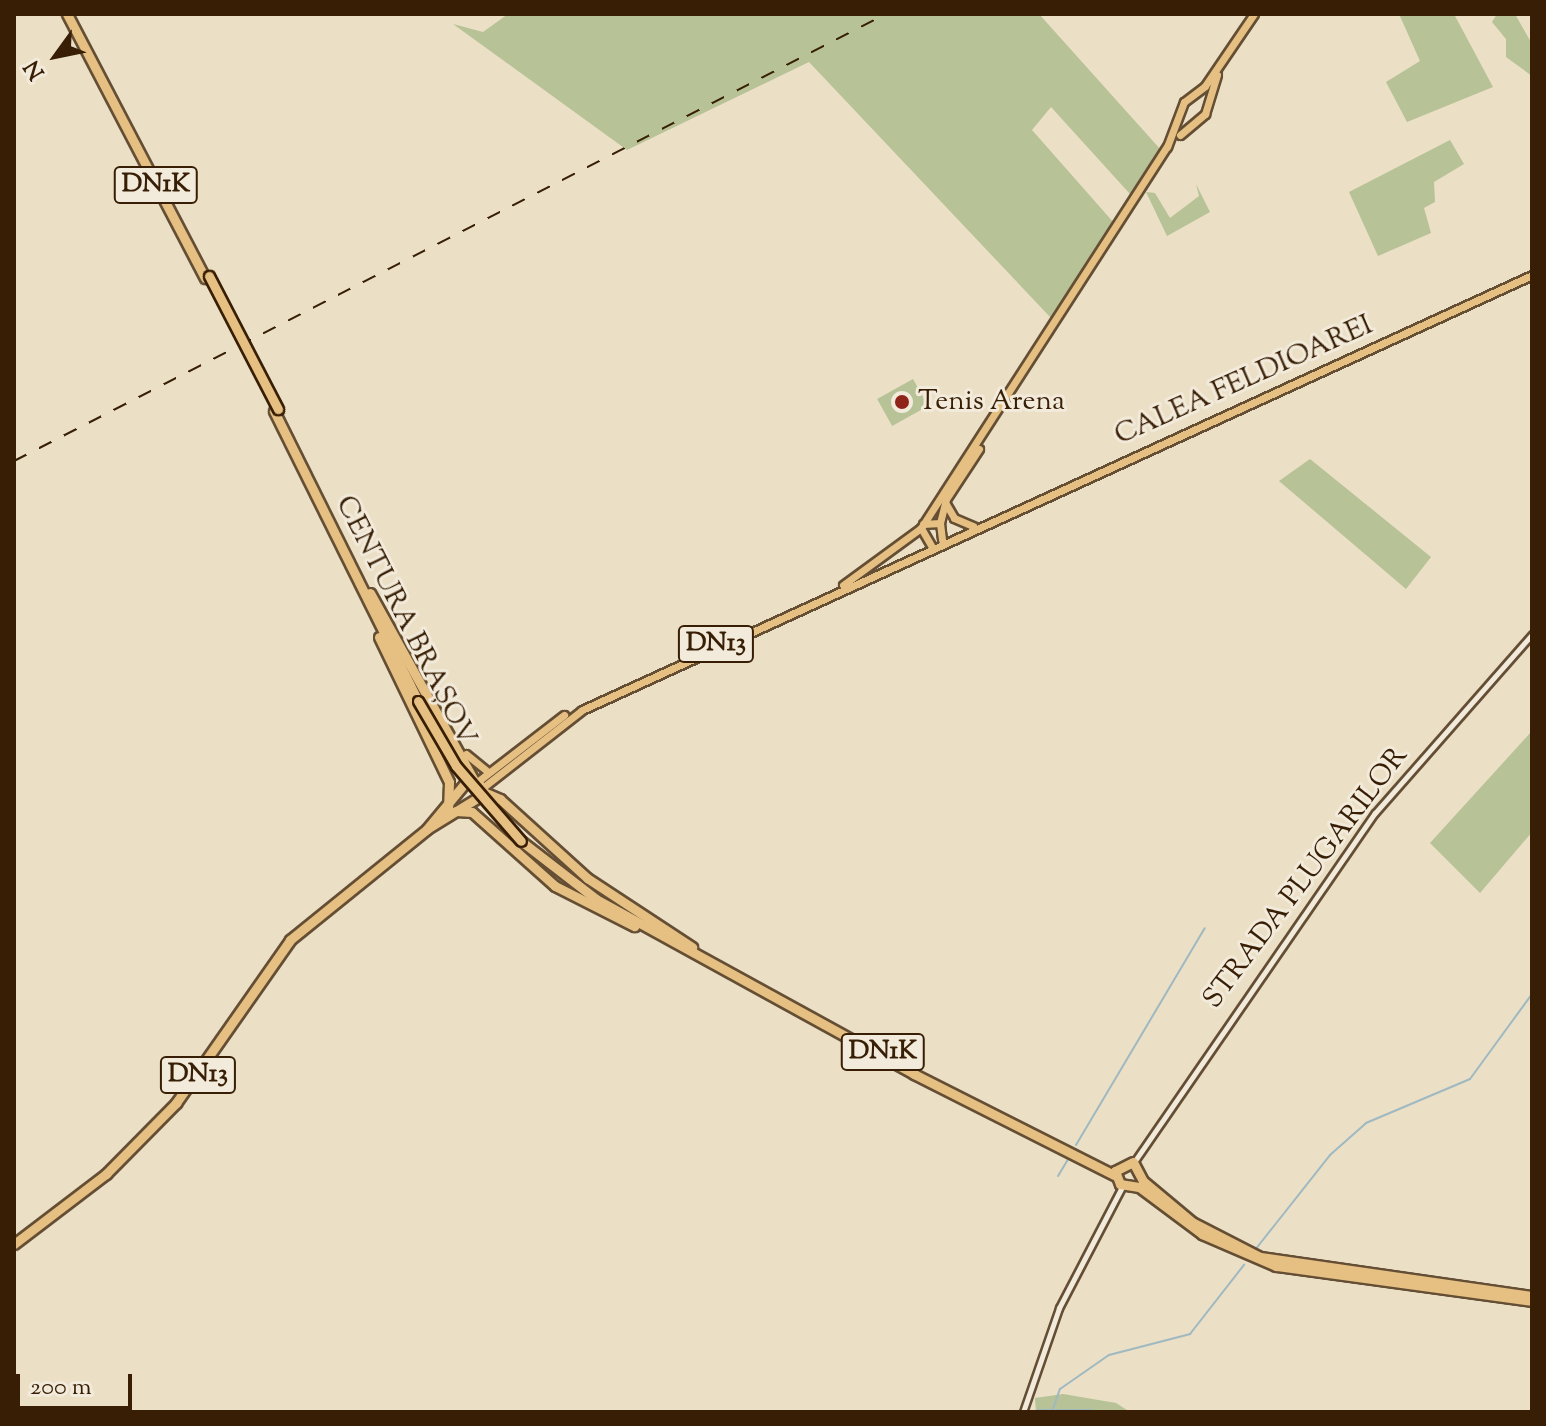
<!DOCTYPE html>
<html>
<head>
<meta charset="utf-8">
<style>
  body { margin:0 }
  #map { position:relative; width:1546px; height:1426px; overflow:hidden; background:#ebdfc6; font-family:"Sorts Mill Goudy",serif }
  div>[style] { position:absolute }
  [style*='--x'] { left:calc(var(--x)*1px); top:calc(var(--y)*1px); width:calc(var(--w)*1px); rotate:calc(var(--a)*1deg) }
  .green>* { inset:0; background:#b7c296; transform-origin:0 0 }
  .stream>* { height:2px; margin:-1px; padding:0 1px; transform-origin:1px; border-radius:1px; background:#9fb9c1 }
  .river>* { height:7px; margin:-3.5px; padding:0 3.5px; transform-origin:3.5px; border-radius:3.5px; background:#9fb9c1 }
  .roads { filter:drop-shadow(2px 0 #644e34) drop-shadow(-2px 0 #644e34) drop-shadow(0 2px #644e34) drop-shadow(0 -2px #644e34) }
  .minor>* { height:5px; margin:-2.5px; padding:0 2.5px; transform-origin:2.5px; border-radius:2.5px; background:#f2eada }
  .major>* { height:7px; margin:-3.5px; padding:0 3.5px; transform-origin:3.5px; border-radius:3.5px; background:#e6c083 }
  .highway>* { height:9px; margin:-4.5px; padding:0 4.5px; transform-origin:4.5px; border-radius:4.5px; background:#e6c083 }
  .rail>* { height:2px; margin-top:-1px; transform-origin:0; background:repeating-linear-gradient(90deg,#371e04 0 14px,transparent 0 28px) }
  .bridges { filter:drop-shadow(2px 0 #371e04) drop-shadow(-2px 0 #371e04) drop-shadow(0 2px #371e04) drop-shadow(0 -2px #371e04) }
  .highway-bridge>* { height:9px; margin:-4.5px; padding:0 4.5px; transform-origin:4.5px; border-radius:4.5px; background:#e6c083 }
  .dots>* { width:22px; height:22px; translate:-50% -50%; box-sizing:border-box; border:4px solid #f2eada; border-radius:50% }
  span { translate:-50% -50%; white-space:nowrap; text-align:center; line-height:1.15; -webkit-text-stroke:6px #f2eada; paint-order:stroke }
  .shield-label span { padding:2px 6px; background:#f2eada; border:2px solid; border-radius:6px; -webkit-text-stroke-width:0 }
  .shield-label { font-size:26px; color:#371e04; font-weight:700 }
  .street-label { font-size:28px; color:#371e04 }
  .poi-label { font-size:28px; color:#371e04 }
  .left { translate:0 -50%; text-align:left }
  .frame { position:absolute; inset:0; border:16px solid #371e04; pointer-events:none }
  .north { position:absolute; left:16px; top:16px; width:80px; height:80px; -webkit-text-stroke:6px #f2eada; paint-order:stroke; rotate:237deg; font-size:22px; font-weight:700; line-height:32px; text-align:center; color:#371e04 }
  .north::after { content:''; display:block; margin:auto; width:28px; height:36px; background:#371e04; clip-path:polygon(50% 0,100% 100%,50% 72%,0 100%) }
  .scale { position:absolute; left:16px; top:1374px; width:116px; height:36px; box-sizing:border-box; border:4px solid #371e04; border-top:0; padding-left:10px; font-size:24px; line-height:28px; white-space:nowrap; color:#371e04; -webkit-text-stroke:6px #f2eada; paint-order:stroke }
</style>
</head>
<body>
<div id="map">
  <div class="green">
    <div style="clip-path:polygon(508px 14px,1039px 14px,1161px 150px,1130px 194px,1051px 107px,1032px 130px,1114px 223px,1051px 318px,809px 62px,627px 150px,453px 24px,483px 32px)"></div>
    <div style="clip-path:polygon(1399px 14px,1454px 14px,1493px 87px,1407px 122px,1386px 82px,1420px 61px)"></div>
    <div style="clip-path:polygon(1497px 14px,1515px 14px,1532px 44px,1532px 76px,1506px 57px,1506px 39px,1492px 22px)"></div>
    <div style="clip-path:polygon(1450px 140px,1464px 164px,1434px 182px,1435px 202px,1424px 208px,1431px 233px,1378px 256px,1349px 192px)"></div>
    <div style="clip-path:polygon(1196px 184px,1210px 212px,1167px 236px,1146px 192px,1155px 193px,1170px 218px,1199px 196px)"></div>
    <div style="left:913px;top:379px;width:31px;height:41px;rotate:61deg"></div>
    <div style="clip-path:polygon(1310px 459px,1431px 557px,1406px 589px,1279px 481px)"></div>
    <div style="clip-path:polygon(1532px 731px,1532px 832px,1480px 893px,1430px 843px)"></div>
    <div style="clip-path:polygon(1063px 1394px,1116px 1403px,1130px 1412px,1036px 1412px,1035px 1398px)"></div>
  </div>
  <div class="stream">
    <div style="--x:1076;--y:1145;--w:252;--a:-59.3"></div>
    <div style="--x:1058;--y:1176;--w:21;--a:-59"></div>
    <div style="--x:1255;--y:1250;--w:121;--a:-51.7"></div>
    <div style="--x:1330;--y:1155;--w:48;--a:-41.6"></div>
    <div style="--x:1366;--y:1123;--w:113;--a:-22.9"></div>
    <div style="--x:1470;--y:1079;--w:105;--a:-53.9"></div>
    <div style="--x:1053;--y:1409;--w:21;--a:-71"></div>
    <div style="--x:1060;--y:1389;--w:60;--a:-34.8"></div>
    <div style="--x:1109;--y:1355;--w:84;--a:-14.5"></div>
    <div style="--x:1190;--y:1334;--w:88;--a:-52"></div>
  </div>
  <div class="river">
    <div style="--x:1038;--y:1412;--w:53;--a:0"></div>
  </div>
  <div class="roads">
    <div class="minor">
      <div style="--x:1134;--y:1162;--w:424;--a:-55.4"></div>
      <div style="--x:1375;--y:813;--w:238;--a:-48.7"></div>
      <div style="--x:1023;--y:1412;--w:110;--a:-70.9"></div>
      <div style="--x:1059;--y:1308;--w:139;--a:-62.5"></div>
    </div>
    <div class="major">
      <div style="--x:1180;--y:135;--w:33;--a:-40"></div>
      <div style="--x:1205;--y:114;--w:41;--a:-72.9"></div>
      <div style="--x:946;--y:504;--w:16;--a:60"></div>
      <div style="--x:954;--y:518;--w:21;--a:23"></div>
      <div style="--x:940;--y:523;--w:25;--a:-76"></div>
      <div style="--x:946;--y:499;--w:60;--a:-56.6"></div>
      <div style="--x:923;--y:524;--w:17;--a:-3"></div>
      <div style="--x:940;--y:523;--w:17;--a:83"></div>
      <div style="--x:921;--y:528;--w:20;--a:60"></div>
      <div style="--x:843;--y:585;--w:97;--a:-36.2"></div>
      <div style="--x:921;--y:528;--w:454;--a:-57.2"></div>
      <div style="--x:1167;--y:147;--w:48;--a:-69.3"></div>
      <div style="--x:1184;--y:102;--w:26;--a:-37"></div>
      <div style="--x:1205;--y:86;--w:87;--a:-55.8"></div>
      <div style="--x:466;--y:754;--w:28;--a:39"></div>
      <div style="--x:477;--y:782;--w:110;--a:-37.6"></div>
      <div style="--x:481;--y:789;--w:128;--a:-38"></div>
      <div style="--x:582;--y:710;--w:1045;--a:-24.6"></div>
    </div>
    <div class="highway">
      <div style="--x:67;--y:14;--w:298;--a:62.4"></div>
      <div style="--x:274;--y:411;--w:324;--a:63.6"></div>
      <div style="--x:370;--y:593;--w:215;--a:61"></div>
      <div style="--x:379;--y:637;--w:161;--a:64.2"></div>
      <div style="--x:449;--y:782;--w:26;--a:92"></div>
      <div style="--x:481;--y:791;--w:21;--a:23"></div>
      <div style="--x:500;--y:799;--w:118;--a:42.2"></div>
      <div style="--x:587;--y:878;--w:126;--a:33.3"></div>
      <div style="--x:456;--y:811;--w:16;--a:4"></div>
      <div style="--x:472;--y:812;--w:111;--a:41.7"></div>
      <div style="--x:555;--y:886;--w:89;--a:26.9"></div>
      <div style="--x:521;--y:841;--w:95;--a:37.7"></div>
      <div style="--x:596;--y:899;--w:363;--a:28.8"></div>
      <div style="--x:914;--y:1074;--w:224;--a:26.8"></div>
      <div style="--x:14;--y:1244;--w:116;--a:-37.3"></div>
      <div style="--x:106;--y:1174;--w:100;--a:-45.4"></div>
      <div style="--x:176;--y:1103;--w:199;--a:-55"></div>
      <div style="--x:290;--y:940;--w:176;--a:-39"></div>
      <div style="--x:427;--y:829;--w:61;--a:-31.6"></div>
      <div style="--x:479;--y:797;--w:13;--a:-90"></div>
      <div style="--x:479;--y:784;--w:14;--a:-176"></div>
      <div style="--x:465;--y:783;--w:60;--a:129.6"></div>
      <div style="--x:1532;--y:1296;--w:275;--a:-171.8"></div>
      <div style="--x:1260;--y:1257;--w:76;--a:-152.8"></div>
      <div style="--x:1192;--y:1222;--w:64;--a:-140.1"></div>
      <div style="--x:1143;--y:1181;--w:21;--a:-118"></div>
      <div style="--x:1133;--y:1162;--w:20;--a:153"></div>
      <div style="--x:1115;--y:1171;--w:14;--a:69"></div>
      <div style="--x:1120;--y:1184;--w:19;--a:9"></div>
      <div style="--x:1139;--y:1187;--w:79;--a:36.7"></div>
      <div style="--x:1202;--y:1234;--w:81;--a:23.4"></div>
      <div style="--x:1276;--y:1266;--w:258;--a:7.8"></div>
    </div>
  </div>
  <div class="rail">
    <div style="--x:14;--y:461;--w:980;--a:-27.14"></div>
  </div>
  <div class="bridges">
    <div class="highway-bridge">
      <div style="--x:209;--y:276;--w:150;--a:62.6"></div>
      <div style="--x:418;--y:701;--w:75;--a:59.7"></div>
      <div style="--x:456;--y:766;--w:99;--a:49.1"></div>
    </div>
  </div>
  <div class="dots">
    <div style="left:902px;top:402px;background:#8f2418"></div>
  </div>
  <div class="shield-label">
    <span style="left:156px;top:185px">DN1K</span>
    <span style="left:716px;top:644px">DN13</span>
    <span style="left:883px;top:1052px">DN1K</span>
    <span style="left:198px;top:1075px">DN13</span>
  </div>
  <div class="street-label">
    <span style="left:1244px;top:381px;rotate:-24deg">CALEA FELDIOAREI</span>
    <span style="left:405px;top:621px;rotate:63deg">CENTURA BRAȘOV</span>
    <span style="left:1306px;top:878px;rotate:-53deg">STRADA PLUGARILOR</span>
  </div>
  <div class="poi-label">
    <span class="left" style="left:918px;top:402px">Tenis Arena</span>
  </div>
  <div class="frame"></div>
  <div class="north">N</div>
  <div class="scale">200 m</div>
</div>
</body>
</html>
